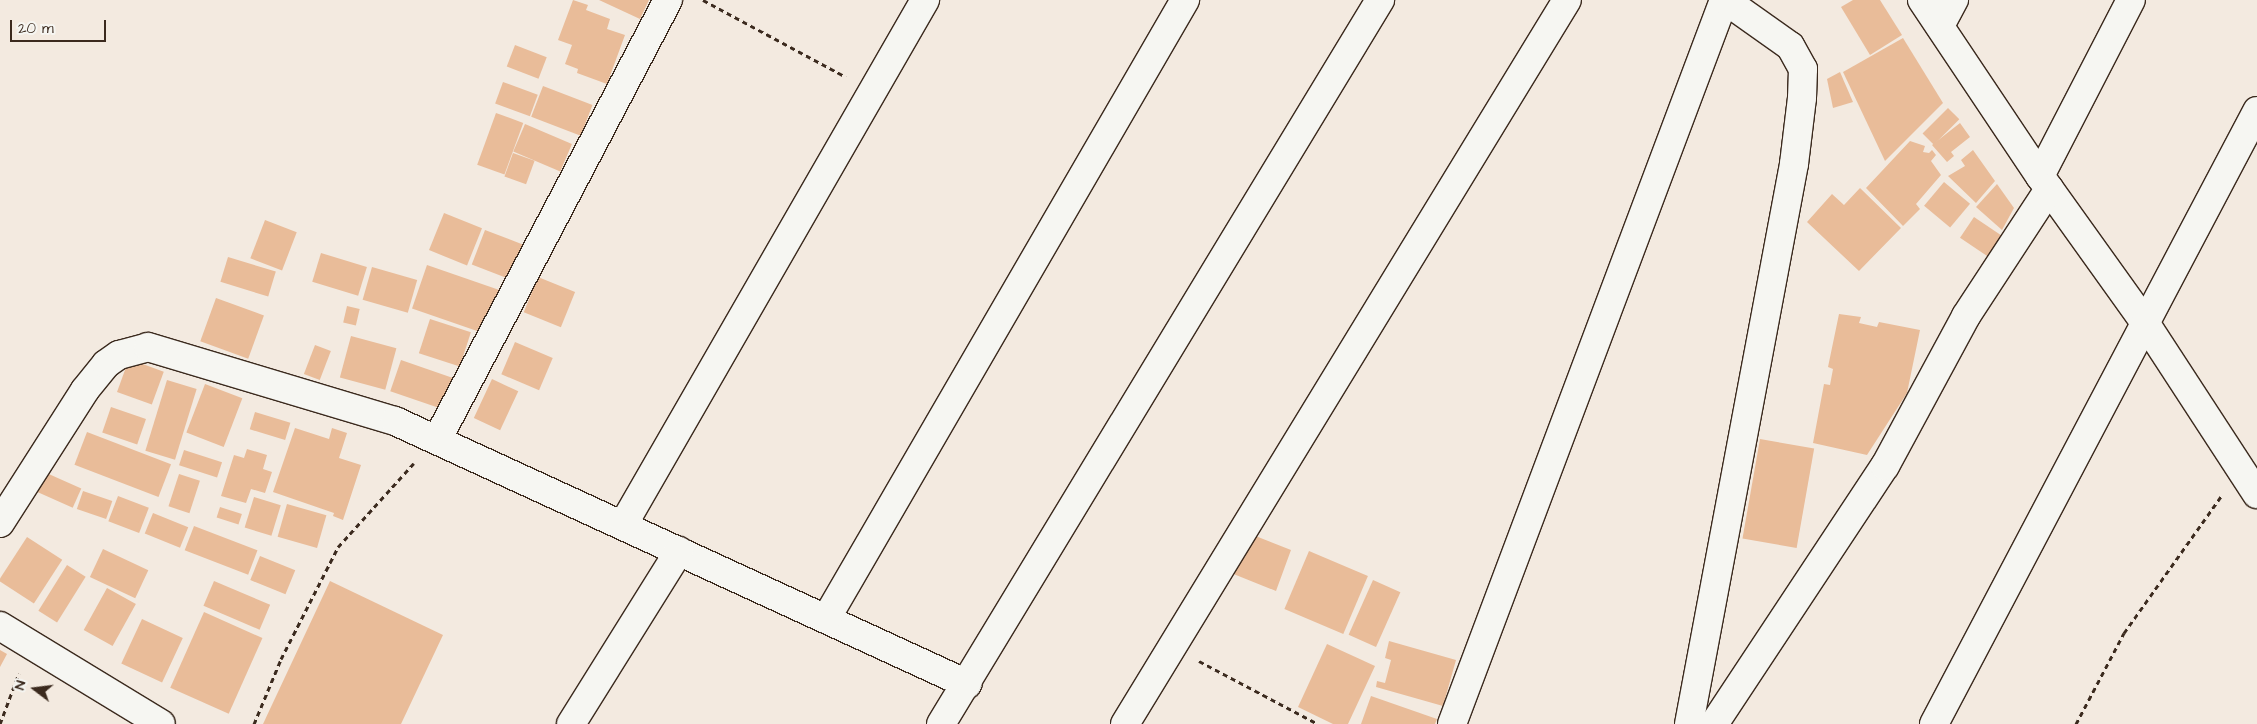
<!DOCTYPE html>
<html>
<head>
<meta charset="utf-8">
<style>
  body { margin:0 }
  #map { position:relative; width:2257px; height:724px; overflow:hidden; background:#f3eae0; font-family:"Architects Daughter",sans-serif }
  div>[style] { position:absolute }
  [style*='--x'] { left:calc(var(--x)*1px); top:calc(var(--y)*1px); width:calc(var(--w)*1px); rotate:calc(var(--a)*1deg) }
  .building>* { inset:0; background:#e9bc99; transform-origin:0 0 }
  .path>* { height:3px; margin-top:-1.5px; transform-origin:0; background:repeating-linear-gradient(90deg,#3b2a1e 0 5px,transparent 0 9px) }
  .roads { filter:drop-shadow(1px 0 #3b2a1e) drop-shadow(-1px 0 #3b2a1e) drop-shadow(0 1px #3b2a1e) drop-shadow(0 -1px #3b2a1e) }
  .minor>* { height:28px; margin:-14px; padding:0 14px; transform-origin:14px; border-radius:14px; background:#f6f6f2 }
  span { translate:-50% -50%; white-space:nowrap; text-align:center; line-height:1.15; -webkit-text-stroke:4px #f6f6f2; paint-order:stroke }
  .north { position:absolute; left:10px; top:664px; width:50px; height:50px; -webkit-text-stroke:4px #f6f6f2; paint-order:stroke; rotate:285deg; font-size:14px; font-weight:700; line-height:20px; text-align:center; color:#3b2a1e }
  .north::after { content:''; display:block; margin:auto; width:18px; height:22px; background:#3b2a1e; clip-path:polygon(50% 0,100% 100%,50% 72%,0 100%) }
  .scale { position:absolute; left:10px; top:20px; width:96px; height:22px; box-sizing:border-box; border:2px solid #3b2a1e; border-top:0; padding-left:6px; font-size:15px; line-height:18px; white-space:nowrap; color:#3b2a1e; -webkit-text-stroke:4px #f6f6f2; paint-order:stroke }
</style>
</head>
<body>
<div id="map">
  <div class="building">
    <div style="clip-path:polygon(573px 0,588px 5px,586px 10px,610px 19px,607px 29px,625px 35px,607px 84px,577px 73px,578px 69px,565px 64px,572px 45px,558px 40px)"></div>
    <div style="clip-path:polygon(599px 0,649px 0,640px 19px)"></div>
    <div style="clip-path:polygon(1853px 0,1880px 0,1902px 35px,1870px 55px,1841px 7px)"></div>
    <div style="clip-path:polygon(1903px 38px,1943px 103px,1885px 161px,1843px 72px)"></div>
    <div style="left:515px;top:45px;width:34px;height:23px;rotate:21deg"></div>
    <div style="clip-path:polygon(1840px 72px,1853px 102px,1833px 108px,1827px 79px)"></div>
    <div style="left:503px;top:82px;width:37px;height:23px;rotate:20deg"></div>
    <div style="left:543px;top:86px;width:53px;height:33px;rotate:21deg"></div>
    <div style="left:1948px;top:108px;width:16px;height:36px;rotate:45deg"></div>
    <div style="left:496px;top:113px;width:29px;height:55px;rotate:20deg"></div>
    <div style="clip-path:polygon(1960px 123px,1970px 137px,1951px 152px,1954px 156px,1947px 162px,1932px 145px)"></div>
    <div style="left:525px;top:124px;width:51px;height:30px;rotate:23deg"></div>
    <div style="clip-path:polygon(1910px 141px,1925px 146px,1923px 152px,1929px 153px,1932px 150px,1936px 155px,1931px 161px,1941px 175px,1916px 204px,1920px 209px,1903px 226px,1866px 188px)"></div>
    <div style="clip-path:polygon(1973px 150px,1995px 181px,1976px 203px,1948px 176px,1965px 166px,1961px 160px)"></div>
    <div style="left:513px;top:153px;width:23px;height:25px;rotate:20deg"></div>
    <div style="left:1944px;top:182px;width:34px;height:31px;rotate:40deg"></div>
    <div style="clip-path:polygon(1997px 184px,2014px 208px,2002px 230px,1976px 207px)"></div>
    <div style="clip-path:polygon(1860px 188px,1901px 228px,1859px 271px,1807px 222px,1832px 194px,1844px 205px)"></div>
    <div style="left:444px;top:213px;width:41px;height:40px;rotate:22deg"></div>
    <div style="left:1974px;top:217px;width:34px;height:25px;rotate:34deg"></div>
    <div style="left:265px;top:220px;width:34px;height:41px;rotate:21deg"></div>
    <div style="left:485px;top:230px;width:44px;height:37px;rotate:21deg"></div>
    <div style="left:321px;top:253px;width:48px;height:30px;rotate:17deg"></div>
    <div style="left:228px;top:257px;width:50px;height:26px;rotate:17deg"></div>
    <div style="left:427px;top:265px;width:78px;height:46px;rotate:19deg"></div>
    <div style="left:372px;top:267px;width:47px;height:34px;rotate:16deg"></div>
    <div style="left:538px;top:277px;width:40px;height:38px;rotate:22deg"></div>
    <div style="left:216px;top:298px;width:51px;height:46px;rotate:20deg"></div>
    <div style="left:347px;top:306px;width:13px;height:17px;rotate:13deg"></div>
    <div style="clip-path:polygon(1839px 314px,1861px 317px,1859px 323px,1877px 327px,1879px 322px,1920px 330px,1907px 393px,1867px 455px,1813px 443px,1824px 384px,1830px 385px,1833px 369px,1828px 367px)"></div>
    <div style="left:430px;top:319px;width:43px;height:36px;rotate:18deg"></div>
    <div style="left:351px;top:336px;width:47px;height:43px;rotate:15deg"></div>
    <div style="left:515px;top:342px;width:41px;height:35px;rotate:23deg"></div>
    <div style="left:315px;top:345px;width:17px;height:31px;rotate:21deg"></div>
    <div style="left:129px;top:359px;width:37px;height:35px;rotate:20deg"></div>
    <div style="left:401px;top:360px;width:58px;height:33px;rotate:19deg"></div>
    <div style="left:492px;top:379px;width:29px;height:43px;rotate:25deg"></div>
    <div style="left:167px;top:380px;width:31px;height:74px;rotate:17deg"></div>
    <div style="left:205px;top:384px;width:40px;height:52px;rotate:21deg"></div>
    <div style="left:111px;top:407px;width:37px;height:27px;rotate:19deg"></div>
    <div style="left:255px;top:412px;width:37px;height:18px;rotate:17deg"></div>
    <div style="clip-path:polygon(295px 428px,329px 439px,332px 428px,347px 433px,339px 458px,361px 465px,343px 520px,333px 516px,334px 513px,273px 492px)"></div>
    <div style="left:87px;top:432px;width:90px;height:35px;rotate:21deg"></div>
    <div style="left:1760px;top:439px;width:55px;height:101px;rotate:10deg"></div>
    <div style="clip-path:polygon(247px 449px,267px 455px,263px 469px,272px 472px,265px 493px,251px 489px,246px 503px,221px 496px,234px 455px,244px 458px)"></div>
    <div style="left:184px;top:450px;width:40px;height:16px;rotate:18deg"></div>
    <div style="left:42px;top:471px;width:43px;height:21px;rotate:24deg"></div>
    <div style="left:179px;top:474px;width:22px;height:34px;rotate:18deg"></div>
    <div style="left:83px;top:491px;width:31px;height:19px;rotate:19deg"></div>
    <div style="left:118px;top:496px;width:33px;height:27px;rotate:21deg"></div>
    <div style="left:254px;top:497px;width:28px;height:32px;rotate:17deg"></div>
    <div style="left:287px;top:504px;width:41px;height:34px;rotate:16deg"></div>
    <div style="left:220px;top:507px;width:23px;height:11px;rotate:18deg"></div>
    <div style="left:153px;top:513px;width:38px;height:22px;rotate:22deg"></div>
    <div style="left:194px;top:526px;width:68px;height:26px;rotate:21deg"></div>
    <div style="clip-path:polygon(1253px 535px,1291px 550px,1276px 591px,1231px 573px,1245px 557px)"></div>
    <div style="left:27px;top:537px;width:42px;height:52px;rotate:33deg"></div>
    <div style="left:103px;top:549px;width:50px;height:31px;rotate:25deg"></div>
    <div style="left:1309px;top:551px;width:64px;height:63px;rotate:23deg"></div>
    <div style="left:260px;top:556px;width:38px;height:26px;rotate:22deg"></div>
    <div style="left:67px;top:565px;width:22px;height:54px;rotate:32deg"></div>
    <div style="left:1373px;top:580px;width:30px;height:60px;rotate:24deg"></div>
    <div style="left:214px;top:581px;width:61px;height:27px;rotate:23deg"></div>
    <div style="clip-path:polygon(330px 581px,443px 635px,401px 724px,263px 724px)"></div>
    <div style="left:107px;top:588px;width:33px;height:48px;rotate:29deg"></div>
    <div style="left:204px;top:612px;width:64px;height:83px;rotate:24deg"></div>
    <div style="left:142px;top:619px;width:45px;height:49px;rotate:25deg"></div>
    <div style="clip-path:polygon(1389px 641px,1456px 660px,1443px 706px,1376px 687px,1377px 681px,1385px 683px,1391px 660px,1385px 658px)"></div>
    <div style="clip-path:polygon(1327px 644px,1375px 666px,1348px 724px,1333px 724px,1298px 707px)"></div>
    <div style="clip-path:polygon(0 650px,7px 654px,0 667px)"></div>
    <div style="clip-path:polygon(1371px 696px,1437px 719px,1435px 724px,1361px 724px)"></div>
  </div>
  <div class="path">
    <div style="--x:703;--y:0;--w:162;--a:28.3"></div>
    <div style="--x:1199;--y:661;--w:135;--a:27.9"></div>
    <div style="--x:0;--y:724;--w:54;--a:-69.6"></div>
    <div style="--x:254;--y:724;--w:70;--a:-67.4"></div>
    <div style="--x:281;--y:659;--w:126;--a:-63"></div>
    <div style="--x:338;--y:547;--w:113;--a:-47.9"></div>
    <div style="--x:2076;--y:724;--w:103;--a:-62.2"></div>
    <div style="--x:2124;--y:633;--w:169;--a:-54.6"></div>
  </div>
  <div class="roads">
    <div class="minor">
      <div style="--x:1922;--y:0;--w:212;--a:56.2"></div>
      <div style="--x:2040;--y:176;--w:182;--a:54.4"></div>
      <div style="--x:2146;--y:324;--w:203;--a:56.9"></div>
      <div style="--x:1940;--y:26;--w:30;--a:-62"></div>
      <div style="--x:2040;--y:176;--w:198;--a:-62.7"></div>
      <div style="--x:437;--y:440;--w:497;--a:-62.3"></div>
      <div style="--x:0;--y:523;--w:158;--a:-57.4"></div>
      <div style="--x:85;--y:390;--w:33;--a:-51"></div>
      <div style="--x:106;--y:364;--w:16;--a:-35"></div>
      <div style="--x:119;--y:355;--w:30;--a:-15"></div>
      <div style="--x:148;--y:347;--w:258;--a:16.7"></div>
      <div style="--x:395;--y:421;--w:630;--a:24.69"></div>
      <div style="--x:623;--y:525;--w:606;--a:-60.09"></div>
      <div style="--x:826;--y:619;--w:716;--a:-59.89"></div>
      <div style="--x:0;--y:626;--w:188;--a:31.3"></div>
      <div style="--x:571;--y:724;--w:204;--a:-58"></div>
      <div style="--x:941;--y:724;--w:847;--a:-58.77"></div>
      <div style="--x:1125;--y:724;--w:848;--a:-58.6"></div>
      <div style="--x:1452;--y:724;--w:773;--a:-69.41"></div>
      <div style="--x:1689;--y:724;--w:570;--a:-79.38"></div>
      <div style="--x:1794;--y:164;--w:66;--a:-83.1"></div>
      <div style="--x:1802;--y:98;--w:29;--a:-88"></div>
      <div style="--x:1803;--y:69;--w:26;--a:-119"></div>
      <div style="--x:1790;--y:46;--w:80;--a:-144.7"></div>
      <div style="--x:1714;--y:724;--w:310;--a:-56.5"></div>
      <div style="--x:1885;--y:466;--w:170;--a:-61.6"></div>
      <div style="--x:1966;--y:316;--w:152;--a:-56.8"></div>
      <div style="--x:1934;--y:724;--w:693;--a:-62.21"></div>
    </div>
  </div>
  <div class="north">N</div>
  <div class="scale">20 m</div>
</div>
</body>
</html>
